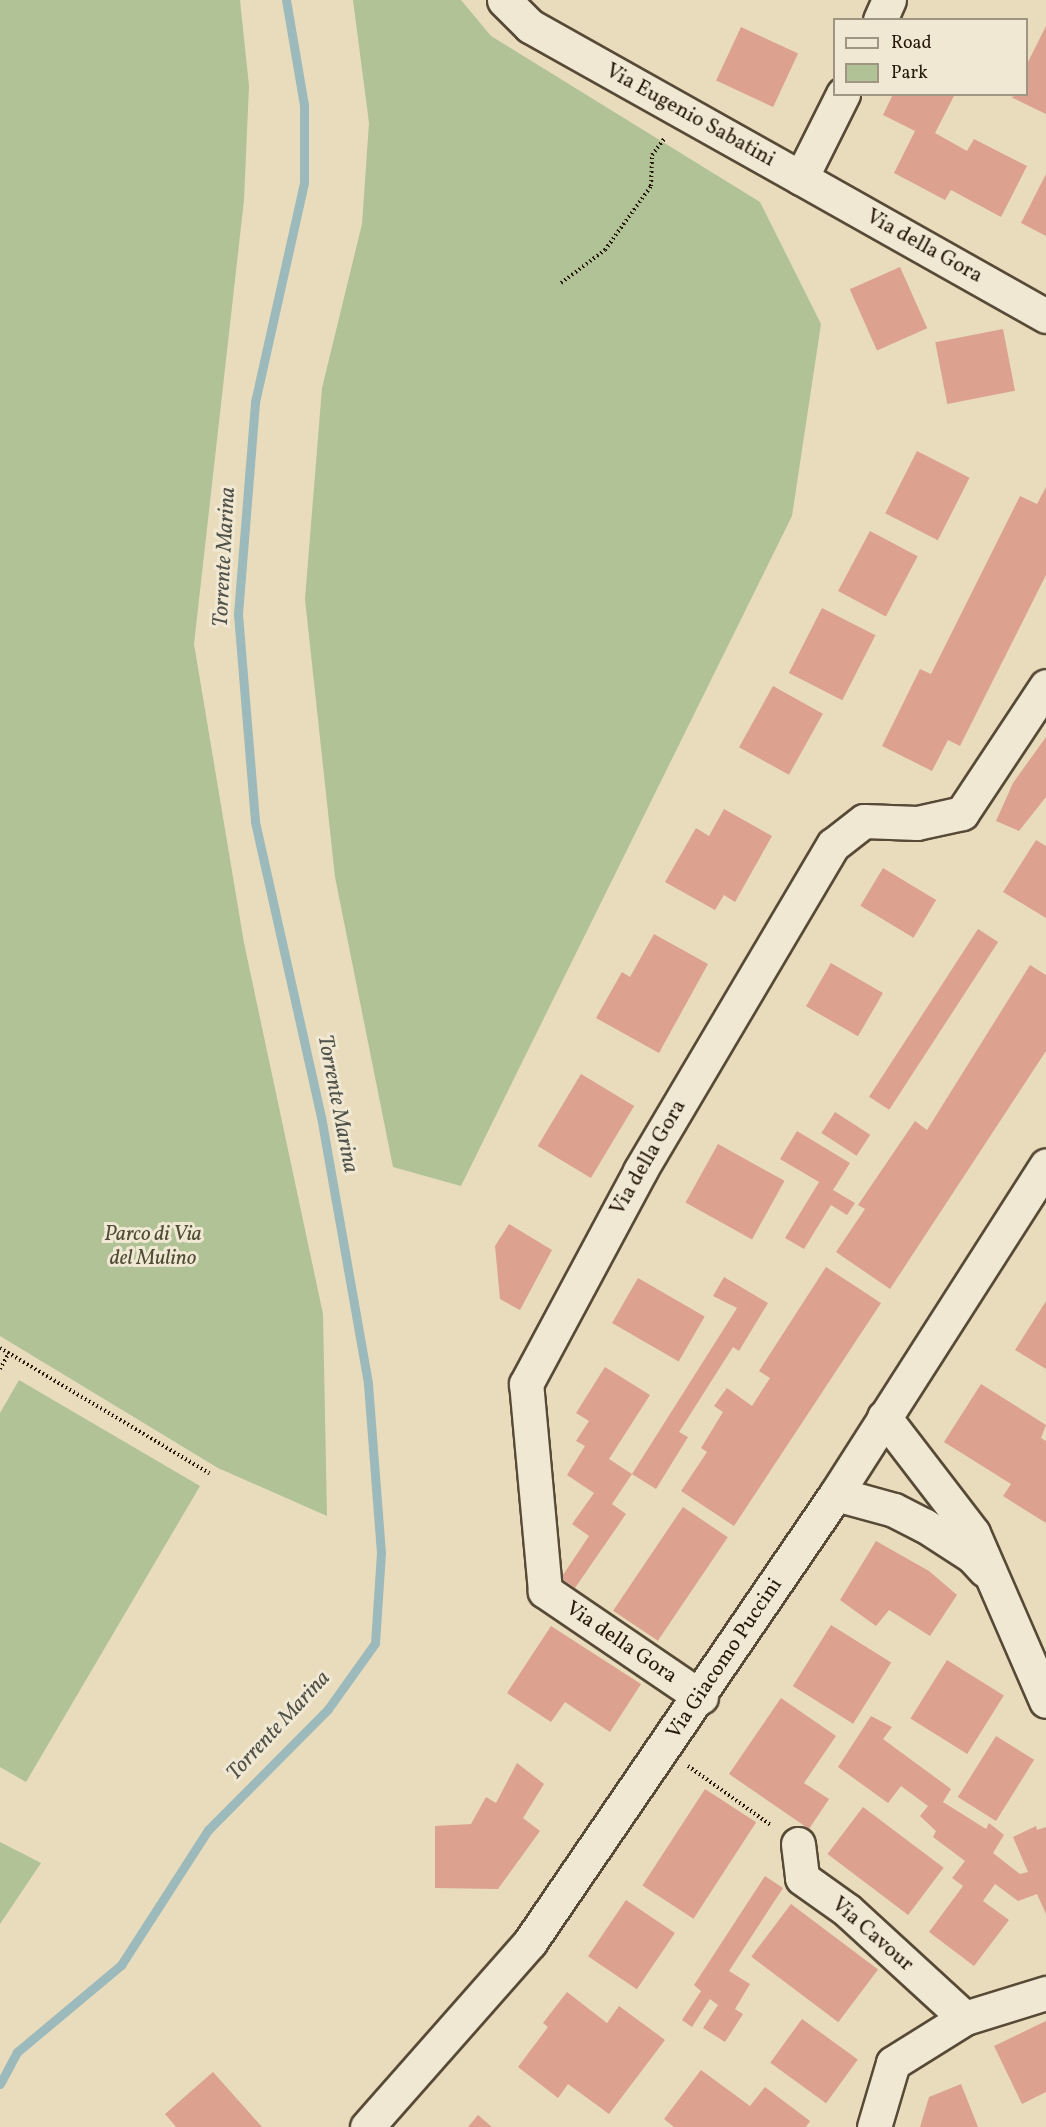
<!DOCTYPE html>
<html>
<head>
<meta charset="utf-8">
<style>
  body { margin:0 }
  #map { position:relative; width:1046px; height:2127px; overflow:hidden; background:#e8dcbc; font-family:Vollkorn,serif }
  div>[style] { position:absolute }
  [style*='--x'] { left:calc(var(--x)*1px); top:calc(var(--y)*1px); width:calc(var(--w)*1px); rotate:calc(var(--a)*1deg) }
  .green>* { inset:0; background:#b0c296 }
  .stream>* { height:9px; margin:-4.5px; padding:0 4.5px; transform-origin:4.5px; border-radius:4.5px; background:#9cb9bc }
  .building>* { inset:0; background:#dca28f; transform-origin:0 0 }
  .path>* { height:4px; margin-top:-2px; transform-origin:0; background:repeating-linear-gradient(90deg,#27190a 0 1.5px,transparent 0 4.5px) }
  .roads { filter:drop-shadow(2px 0 #574a36) drop-shadow(-2px 0 #574a36) drop-shadow(0 2px #574a36) drop-shadow(0 -2px #574a36) }
  .minor>* { height:33px; margin:-16.5px; padding:0 16.5px; transform-origin:16.5px; border-radius:16.5px; background:#f0e8d3 }
  .tertiary>* { height:33px; margin:-16.5px; padding:0 16.5px; transform-origin:16.5px; border-radius:16.5px; background:#f0e8d3 }
  span { translate:-50% -50%; white-space:nowrap; text-align:center; line-height:1.15; -webkit-text-stroke:6px #f0e8d3; paint-order:stroke }
  .street-label { font-size:21px; color:#27190a }
  .park-label { font-size:21px; color:#504c34; font-style:italic }
  .water-label { font-size:22px; color:#505148; font-style:italic }
  .legend { position:absolute; left:833px; top:18px; width:195px; height:78px; box-sizing:border-box; background:#f0e8d3; border:2px solid #a09583; margin:0; padding:8px 10px; list-style:none; font-size:18px; color:#27190a }
  .legend li { display:flex; align-items:center; gap:12px; height:30px }
  .legend b { width:30px; border:2px solid #a09583 }
</style>
</head>
<body>
<div id="map">
  <div class="green">
    <div style="clip-path:polygon(0 0,240px 0,249px 86px,244px 200px,194px 644px,244px 943px,323px 1314px,327px 1516px,218px 1468px,0 1336px)"></div>
    <div style="clip-path:polygon(353px 0,461px 0,491px 36px,760px 202px,821px 324px,792px 516px,461px 1186px,393px 1167px,335px 877px,305px 599px,322px 388px,362px 224px,369px 123px)"></div>
    <div style="clip-path:polygon(19px 1380px,200px 1486px,26px 1782px,0 1767px,0 1413px)"></div>
    <div style="clip-path:polygon(0 1842px,41px 1863px,0 1924px)"></div>
  </div>
  <div class="stream">
    <div style="--x:0;--y:2084;--w:36;--a:-62"></div>
    <div style="--x:17;--y:2052;--w:136;--a:-39.9"></div>
    <div style="--x:121;--y:1965;--w:161;--a:-57.2"></div>
    <div style="--x:208;--y:1830;--w:170;--a:-45.2"></div>
    <div style="--x:328;--y:1709;--w:81;--a:-54.5"></div>
    <div style="--x:375;--y:1643;--w:90;--a:-86.2"></div>
    <div style="--x:381;--y:1553;--w:170;--a:-94.4"></div>
    <div style="--x:368;--y:1383;--w:270;--a:-100"></div>
    <div style="--x:321;--y:1117;--w:303;--a:-102.6"></div>
    <div style="--x:255;--y:821;--w:208;--a:-94.7"></div>
    <div style="--x:238;--y:614;--w:213;--a:-85.4"></div>
    <div style="--x:255;--y:402;--w:225;--a:-77.4"></div>
    <div style="--x:304;--y:182;--w:77;--a:-90"></div>
    <div style="--x:304;--y:105;--w:107;--a:-99.7"></div>
  </div>
  <div class="building">
    <div style="clip-path:polygon(1046px 26px,1046px 114px,1011px 97px,1026px 94px,1026px 66px)"></div>
    <div style="left:741px;top:27px;width:63px;height:59px;rotate:25deg"></div>
    <div style="clip-path:polygon(893px 94px,955px 94px,935px 133px,967px 151px,974px 139px,1027px 166px,1001px 217px,951px 190px,945px 200px,894px 173px,915px 131px,883px 115px)"></div>
    <div style="clip-path:polygon(1046px 174px,1046px 236px,1021px 223px)"></div>
    <div style="left:900px;top:267px;width:67px;height:55px;rotate:66deg"></div>
    <div style="left:1003px;top:329px;width:63px;height:69px;rotate:79deg"></div>
    <div style="left:917px;top:451px;width:59px;height:70px;rotate:27deg"></div>
    <div style="clip-path:polygon(1046px 487px,1046px 575px,960px 746px,948px 740px,932px 771px,882px 746px,920px 669px,931px 674px,1020px 496px,1037px 504px)"></div>
    <div style="left:870px;top:531px;width:54px;height:68px;rotate:28deg"></div>
    <div style="left:822px;top:608px;width:60px;height:73px;rotate:27deg"></div>
    <div style="left:773px;top:686px;width:57px;height:70px;rotate:29deg"></div>
    <div style="clip-path:polygon(1046px 737px,1046px 797px,1019px 831px,996px 821px,1013px 783px)"></div>
    <div style="clip-path:polygon(724px 809px,772px 836px,735px 902px,724px 895px,715px 910px,665px 882px,696px 828px,709px 836px)"></div>
    <div style="clip-path:polygon(1036px 840px,1046px 846px,1046px 918px,1003px 892px)"></div>
    <div style="left:883px;top:868px;width:62px;height:44px;rotate:31deg"></div>
    <div style="left:978px;top:929px;width:24px;height:200px;rotate:33deg"></div>
    <div style="clip-path:polygon(654px 934px,708px 964px,659px 1053px,596px 1018px,622px 972px,630px 977px)"></div>
    <div style="left:831px;top:963px;width:60px;height:50px;rotate:30deg"></div>
    <div style="clip-path:polygon(1030px 965px,1046px 975px,1046px 1051px,890px 1289px,836px 1252px,865px 1209px,858px 1205px,915px 1121px,927px 1130px)"></div>
    <div style="left:581px;top:1074px;width:62px;height:84px;rotate:31deg"></div>
    <div style="left:835px;top:1112px;width:42px;height:25px;rotate:33deg"></div>
    <div style="clip-path:polygon(797px 1131px,850px 1163px,833px 1190px,855px 1203px,847px 1215px,831px 1205px,804px 1249px,785px 1238px,819px 1182px,780px 1159px)"></div>
    <div style="left:718px;top:1144px;width:76px;height:67px;rotate:29deg"></div>
    <div style="clip-path:polygon(509px 1224px,552px 1250px,520px 1310px,500px 1299px,495px 1246px)"></div>
    <div style="clip-path:polygon(826px 1267px,881px 1303px,734px 1526px,681px 1491px,707px 1452px,701px 1448px,723px 1412px,714px 1406px,727px 1388px,752px 1406px,770px 1378px,759px 1371px)"></div>
    <div style="clip-path:polygon(724px 1277px,768px 1303px,739px 1351px,733px 1347px,679px 1432px,688px 1437px,656px 1489px,632px 1474px,737px 1308px,713px 1296px)"></div>
    <div style="left:638px;top:1278px;width:77px;height:52px;rotate:30deg"></div>
    <div style="clip-path:polygon(1046px 1301px,1046px 1369px,1015px 1350px)"></div>
    <div style="clip-path:polygon(605px 1367px,650px 1395px,609px 1459px,632px 1474px,612px 1504px,626px 1514px,575px 1588px,561px 1578px,589px 1536px,572px 1524px,594px 1493px,567px 1475px,585px 1446px,576px 1441px,589px 1421px,576px 1413px)"></div>
    <div style="clip-path:polygon(981px 1384px,1046px 1425px,1041px 1438px,1046px 1441px,1046px 1523px,1003px 1496px,1011px 1484px,944px 1442px)"></div>
    <div style="left:683px;top:1507px;width:54px;height:125px;rotate:34deg"></div>
    <div style="clip-path:polygon(876px 1541px,929px 1571px,957px 1595px,930px 1636px,889px 1610px,876px 1626px,840px 1600px)"></div>
    <div style="left:831px;top:1625px;width:71px;height:72px;rotate:32deg"></div>
    <div style="clip-path:polygon(551px 1626px,641px 1684px,610px 1732px,565px 1702px,551px 1722px,507px 1693px)"></div>
    <div style="left:947px;top:1660px;width:67px;height:69px;rotate:32deg"></div>
    <div style="clip-path:polygon(781px 1698px,836px 1736px,804px 1783px,829px 1799px,809px 1829px,729px 1774px)"></div>
    <div style="clip-path:polygon(871px 1716px,892px 1727px,883px 1739px,951px 1789px,943px 1802px,986px 1829px,989px 1823px,1004px 1835px,993px 1853px,1020px 1874px,1028px 1872px,1013px 1837px,1036px 1826px,1037px 1830px,1046px 1827px,1046px 1914px,1037px 1894px,1018px 1901px,995px 1884px,983px 1901px,1009px 1920px,974px 1966px,929px 1932px,963px 1886px,952px 1878px,965px 1861px,933px 1837px,936px 1831px,920px 1816px,928px 1806px,901px 1786px,888px 1803px,838px 1767px)"></div>
    <div style="left:996px;top:1736px;width:45px;height:72px;rotate:32deg"></div>
    <div style="clip-path:polygon(517px 1763px,544px 1784px,523px 1818px,540px 1831px,498px 1889px,435px 1888px,435px 1826px,471px 1824px,486px 1797px,496px 1803px)"></div>
    <div style="left:705px;top:1789px;width:61px;height:115px;rotate:33deg"></div>
    <div style="left:863px;top:1807px;width:101px;height:59px;rotate:37deg"></div>
    <div style="clip-path:polygon(765px 1876px,783px 1888px,729px 1971px,750px 1984px,735px 2009px,743px 2014px,725px 2042px,703px 2028px,718px 2005px,710px 1999px,692px 2027px,682px 2020px,701px 1991px,694px 1985px)"></div>
    <div style="left:626px;top:1900px;width:59px;height:68px;rotate:34deg"></div>
    <div style="left:791px;top:1904px;width:109px;height:66px;rotate:37deg"></div>
    <div style="clip-path:polygon(567px 1992px,607px 2023px,619px 2006px,665px 2040px,609px 2114px,568px 2084px,558px 2098px,518px 2067px,548px 2027px,543px 2023px)"></div>
    <div style="left:802px;top:2019px;width:69px;height:54px;rotate:36deg"></div>
    <div style="clip-path:polygon(1046px 2021px,1046px 2092px,1022px 2104px,994px 2046px)"></div>
    <div style="clip-path:polygon(701px 2070px,750px 2106px,765px 2087px,810px 2121px,806px 2127px,674px 2127px,664px 2119px)"></div>
    <div style="clip-path:polygon(213px 2072px,262px 2127px,176px 2127px,165px 2114px)"></div>
    <div style="clip-path:polygon(961px 2084px,978px 2127px,920px 2127px,929px 2097px)"></div>
    <div style="clip-path:polygon(478px 2115px,492px 2127px,468px 2127px)"></div>
  </div>
  <div class="path">
    <div style="--x:561;--y:283;--w:55;--a:-36.9"></div>
    <div style="--x:605;--y:250;--w:79;--a:-54.3"></div>
    <div style="--x:651;--y:186;--w:31;--a:-88"></div>
    <div style="--x:652;--y:155;--w:21;--a:-53"></div>
    <div style="--x:0;--y:1348;--w:244;--a:30.9"></div>
    <div style="--x:0;--y:1369;--w:18;--a:-61"></div>
    <div style="--x:688;--y:1766;--w:103;--a:35.5"></div>
  </div>
  <div class="roads">
    <div class="minor">
      <div style="--x:504;--y:0;--w:37;--a:45"></div>
      <div style="--x:530;--y:26;--w:311;--a:29.3"></div>
      <div style="--x:801;--y:178;--w:94;--a:-63.4"></div>
      <div style="--x:880;--y:20;--w:22;--a:-66"></div>
      <div style="--x:801;--y:178;--w:281;--a:29.4"></div>
      <div style="--x:884;--y:1417;--w:146;--a:52.5"></div>
      <div style="--x:973;--y:1533;--w:183;--a:66.5"></div>
      <div style="--x:836;--y:1494;--w:60;--a:15.4"></div>
      <div style="--x:894;--y:1510;--w:34;--a:27"></div>
      <div style="--x:924;--y:1525;--w:57;--a:32.9"></div>
      <div style="--x:972;--y:1556;--w:19;--a:47"></div>
      <div style="--x:701;--y:1697;--w:189;--a:-145.8"></div>
      <div style="--x:545;--y:1591;--w:208;--a:-95.2"></div>
      <div style="--x:526;--y:1384;--w:242;--a:-61.8"></div>
      <div style="--x:640;--y:1171;--w:379;--a:-59.4"></div>
      <div style="--x:833;--y:845;--w:39;--a:-38"></div>
      <div style="--x:864;--y:821;--w:53;--a:2.2"></div>
      <div style="--x:917;--y:823;--w:46;--a:-12.5"></div>
      <div style="--x:962;--y:813;--w:152;--a:-56.5"></div>
      <div style="--x:798;--y:1844;--w:34;--a:83"></div>
      <div style="--x:802;--y:1878;--w:55;--a:35.4"></div>
      <div style="--x:847;--y:1910;--w:160;--a:42.5"></div>
      <div style="--x:965;--y:2018;--w:85;--a:148"></div>
      <div style="--x:893;--y:2063;--w:67;--a:106.5"></div>
      <div style="--x:965;--y:2018;--w:85;--a:-17.2"></div>
    </div>
    <div class="tertiary">
      <div style="--x:367;--y:2127;--w:247;--a:-48.6"></div>
      <div style="--x:530;--y:1942;--w:543;--a:-55.67"></div>
      <div style="--x:836;--y:1494;--w:390;--a:-57.4"></div>
    </div>
  </div>
  <div class="street-label">
    <span style="left:690px;top:116px;rotate:29deg">Via Eugenio Sabatini</span>
    <span style="left:924px;top:247px;rotate:29deg">Via della Gora</span>
    <span style="left:649px;top:1158px;rotate:-60deg">Via della Gora</span>
    <span style="left:621px;top:1643px;rotate:34deg">Via della Gora</span>
    <span style="left:725px;top:1659px;rotate:-56deg">Via Giacomo Puccini</span>
    <span style="left:872px;top:1935px;rotate:41deg">Via Cavour</span>
  </div>
  <div class="park-label">
    <span style="left:153px;top:1247px">Parco di Via<br>del Mulino</span>
  </div>
  <div class="water-label">
    <span style="left:225px;top:557px;rotate:-87deg">Torrente Marina</span>
    <span style="left:337px;top:1104px;rotate:79deg">Torrente Marina</span>
    <span style="left:279px;top:1726px;rotate:-47deg">Torrente Marina</span>
  </div>
  <ul class="legend">
  <li><b style="height:8px;background:#f0e8d3"></b>Road</li>
  <li><b style="height:16px;background:#b0c296"></b>Park</li>
  </ul>
</div>
</body>
</html>
